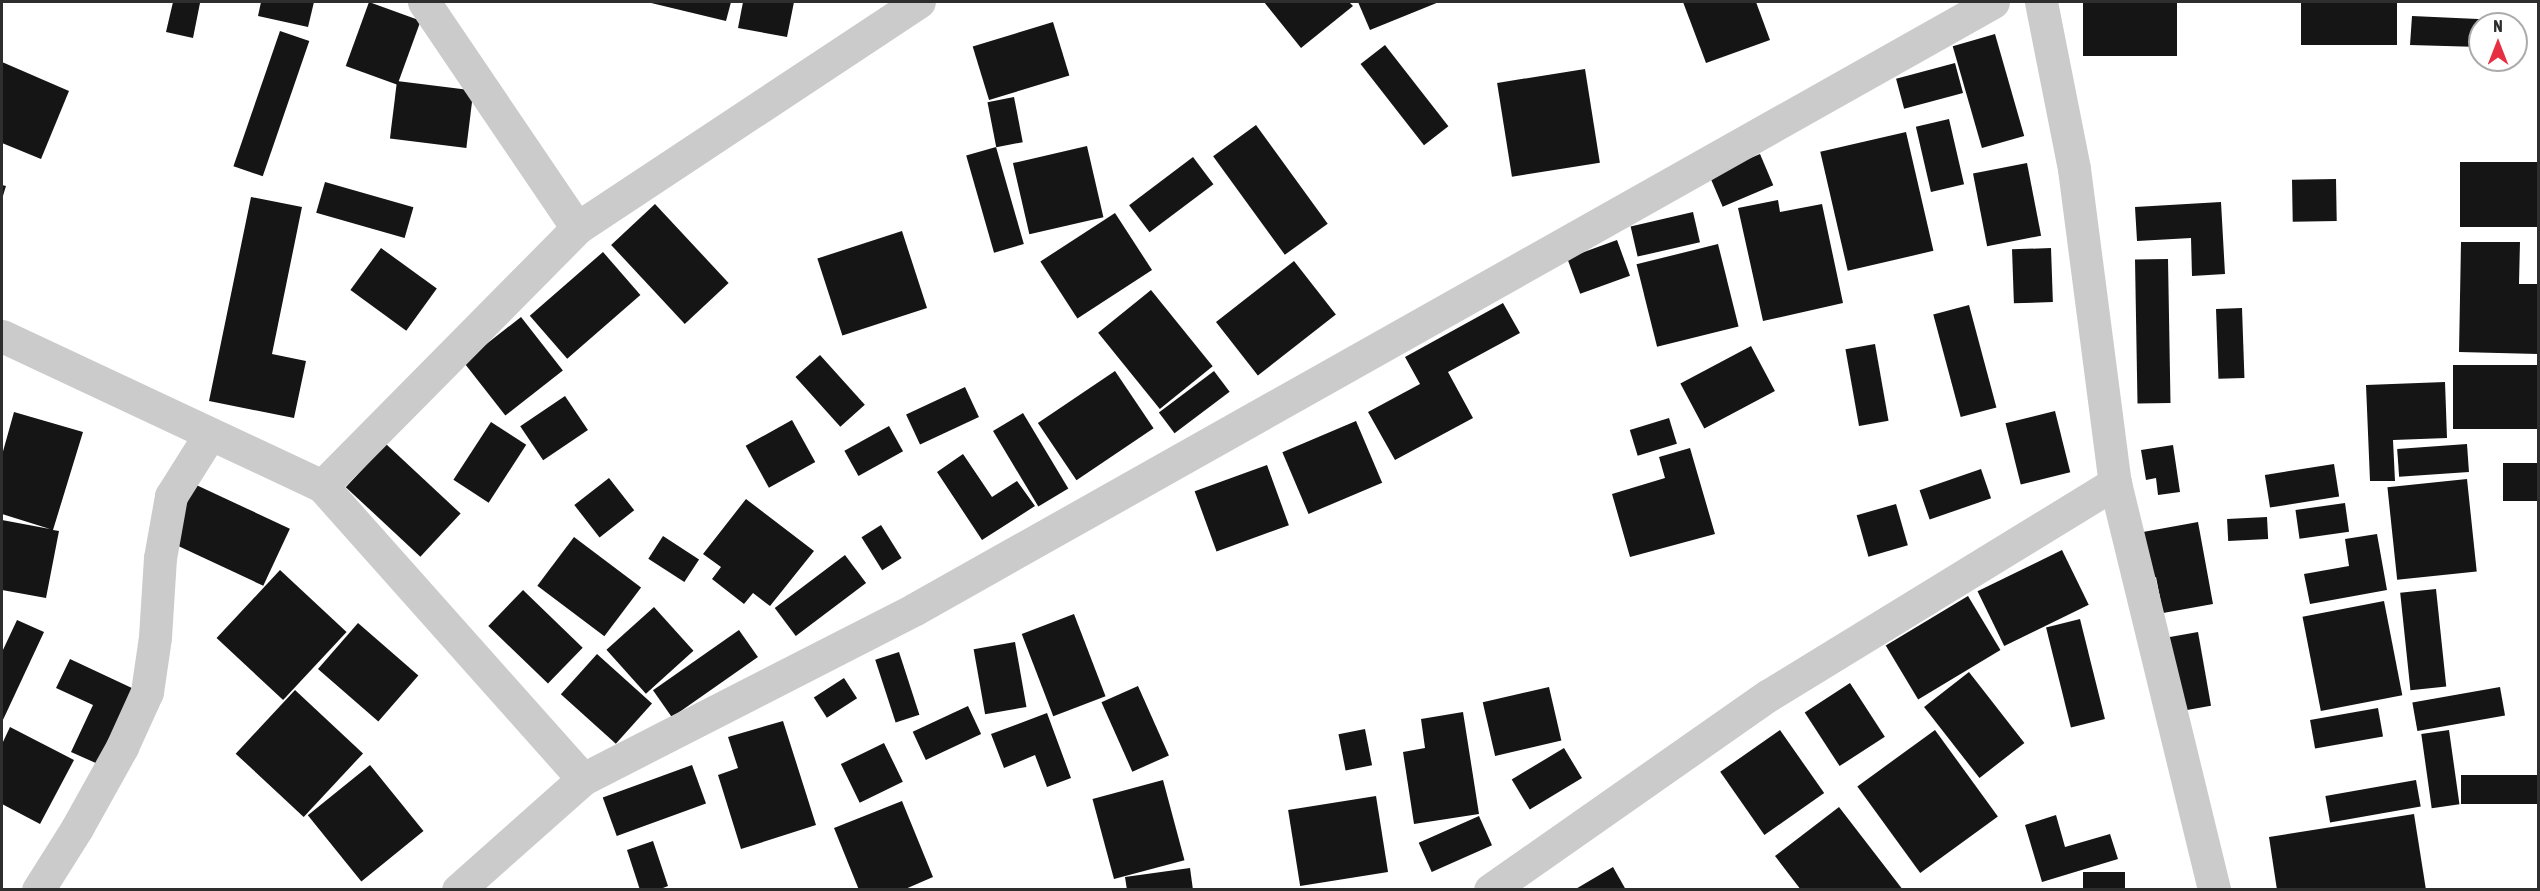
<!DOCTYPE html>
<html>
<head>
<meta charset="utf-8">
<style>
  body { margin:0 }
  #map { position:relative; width:2540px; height:891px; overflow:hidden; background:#fff; font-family:"Asap Condensed",sans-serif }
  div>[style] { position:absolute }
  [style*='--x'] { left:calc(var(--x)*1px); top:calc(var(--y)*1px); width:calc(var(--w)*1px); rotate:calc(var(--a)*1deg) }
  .building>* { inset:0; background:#151515; transform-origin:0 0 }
  .minor>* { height:33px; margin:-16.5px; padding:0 16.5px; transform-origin:16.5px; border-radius:16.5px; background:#cbcbcb }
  span { translate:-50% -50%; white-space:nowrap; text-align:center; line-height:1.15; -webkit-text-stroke:6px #fff; paint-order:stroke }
  .frame { position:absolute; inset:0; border:3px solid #2e2e2e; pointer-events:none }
  .north { position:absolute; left:2468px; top:12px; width:60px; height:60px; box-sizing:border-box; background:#fff; border:2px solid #ababab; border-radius:50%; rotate:0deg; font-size:16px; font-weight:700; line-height:24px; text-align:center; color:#2e2e2e }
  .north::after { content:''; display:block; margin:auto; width:21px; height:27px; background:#e63042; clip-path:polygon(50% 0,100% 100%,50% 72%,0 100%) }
</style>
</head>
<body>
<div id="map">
  <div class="building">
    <div style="clip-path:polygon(173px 2px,200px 3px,193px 38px,166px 32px)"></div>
    <div style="clip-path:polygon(261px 2px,314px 2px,308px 27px,258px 16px)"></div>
    <div style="left:369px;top:2px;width:55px;height:68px;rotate:20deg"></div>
    <div style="clip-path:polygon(647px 2px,731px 2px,726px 21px)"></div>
    <div style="clip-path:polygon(743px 2px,794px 2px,787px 37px,738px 28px)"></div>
    <div style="clip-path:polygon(1264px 2px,1349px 2px,1353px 6px,1301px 48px)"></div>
    <div style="clip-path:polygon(1358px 2px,1439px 2px,1370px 30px)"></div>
    <div style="clip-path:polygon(1683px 2px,1756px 2px,1770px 40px,1706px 63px)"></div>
    <div style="left:2083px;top:2px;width:94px;height:54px"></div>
    <div style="left:2301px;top:2px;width:96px;height:43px"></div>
    <div style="clip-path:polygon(2412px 16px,2500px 20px,2500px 24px,2480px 24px,2480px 47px,2410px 45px)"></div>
    <div style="left:1053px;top:22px;width:56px;height:84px;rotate:73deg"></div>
    <div style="left:280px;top:31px;width:31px;height:143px;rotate:19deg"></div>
    <div style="left:1995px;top:34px;width:106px;height:44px;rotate:74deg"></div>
    <div style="left:1385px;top:45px;width:103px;height:31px;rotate:52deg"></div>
    <div style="clip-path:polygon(2px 62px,69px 91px,41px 159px,2px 143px)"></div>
    <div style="left:1955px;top:63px;width:31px;height:61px;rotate:75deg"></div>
    <div style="left:1585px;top:69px;width:95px;height:89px;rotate:81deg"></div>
    <div style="left:397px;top:81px;width:77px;height:58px;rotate:7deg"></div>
    <div style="left:1014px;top:97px;width:46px;height:27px;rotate:79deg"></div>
    <div style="left:1949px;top:119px;width:67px;height:34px;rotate:77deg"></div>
    <div style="left:1256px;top:125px;width:122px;height:53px;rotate:54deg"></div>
    <div style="left:1906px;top:132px;width:122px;height:88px;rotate:77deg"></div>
    <div style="left:1087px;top:146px;width:73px;height:76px;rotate:77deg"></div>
    <div style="left:996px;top:147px;width:101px;height:31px;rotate:74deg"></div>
    <div style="left:1760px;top:154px;width:34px;height:55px;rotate:67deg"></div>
    <div style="left:1193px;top:157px;width:34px;height:80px;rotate:53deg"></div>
    <div style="left:2538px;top:162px;width:65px;height:78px;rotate:90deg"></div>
    <div style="left:2027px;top:163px;width:74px;height:55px;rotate:79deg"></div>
    <div style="left:2336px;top:179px;width:42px;height:44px;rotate:89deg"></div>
    <div style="left:325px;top:182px;width:92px;height:32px;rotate:16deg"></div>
    <div style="clip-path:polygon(2px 185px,6px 186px,2px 199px)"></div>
    <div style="clip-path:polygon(251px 197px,302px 207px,272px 354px,306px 361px,294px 418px,209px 401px)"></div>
    <div style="clip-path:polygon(1778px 200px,1780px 212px,1822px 204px,1843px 303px,1763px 321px,1738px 208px)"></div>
    <div style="clip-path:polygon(2221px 202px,2225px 274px,2192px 276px,2191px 238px,2137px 241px,2135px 207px)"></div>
    <div style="left:655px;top:204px;width:108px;height:60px;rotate:47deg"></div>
    <div style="left:1693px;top:212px;width:31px;height:64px;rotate:77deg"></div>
    <div style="left:1115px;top:213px;width:68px;height:89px;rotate:57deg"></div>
    <div style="left:902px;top:231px;width:81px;height:89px;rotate:72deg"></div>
    <div style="left:1617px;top:240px;width:38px;height:53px;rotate:70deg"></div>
    <div style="clip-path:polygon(2461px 242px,2520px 242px,2519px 284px,2538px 284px,2538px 354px,2459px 352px)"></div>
    <div style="left:1718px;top:244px;width:85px;height:84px;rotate:76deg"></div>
    <div style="left:381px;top:248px;width:69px;height:52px;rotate:36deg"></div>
    <div style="left:2051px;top:248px;width:54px;height:39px;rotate:88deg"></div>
    <div style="left:603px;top:252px;width:57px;height:97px;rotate:49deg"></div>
    <div style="left:2168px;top:259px;width:144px;height:33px;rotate:89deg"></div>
    <div style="left:1294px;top:261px;width:68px;height:99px;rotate:52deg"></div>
    <div style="left:1151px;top:290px;width:98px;height:68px;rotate:51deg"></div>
    <div style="clip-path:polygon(1503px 303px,1520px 333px,1448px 372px,1473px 418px,1395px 460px,1368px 412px,1420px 384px,1405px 357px)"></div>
    <div style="left:1969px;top:305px;width:106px;height:37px;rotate:75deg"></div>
    <div style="left:2242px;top:308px;width:70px;height:26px;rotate:88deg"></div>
    <div style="left:521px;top:317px;width:68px;height:73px;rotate:52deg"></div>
    <div style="left:1875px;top:344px;width:78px;height:30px;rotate:80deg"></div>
    <div style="left:1751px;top:346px;width:51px;height:80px;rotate:62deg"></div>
    <div style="left:820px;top:355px;width:67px;height:33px;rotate:48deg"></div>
    <div style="left:2538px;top:365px;width:64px;height:85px;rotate:90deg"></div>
    <div style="left:1115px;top:371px;width:69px;height:93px;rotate:56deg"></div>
    <div style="left:1214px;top:371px;width:26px;height:69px;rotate:53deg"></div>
    <div style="clip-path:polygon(2445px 382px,2447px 438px,2393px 440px,2395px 481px,2370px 481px,2366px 385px)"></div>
    <div style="left:965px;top:387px;width:33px;height:65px;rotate:65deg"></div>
    <div style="left:565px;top:396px;width:41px;height:54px;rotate:56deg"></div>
    <div style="left:2055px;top:411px;width:63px;height:51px;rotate:76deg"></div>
    <div style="clip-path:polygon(14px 412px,83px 432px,53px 530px,59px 531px,46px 598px,2px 590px,2px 520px,50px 529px,2px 514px,2px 455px)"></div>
    <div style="left:1023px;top:413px;width:88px;height:35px;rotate:59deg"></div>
    <div style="left:1669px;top:418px;width:27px;height:41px;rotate:73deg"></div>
    <div style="left:792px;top:420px;width:48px;height:53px;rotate:61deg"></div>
    <div style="left:1356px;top:421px;width:67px;height:80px;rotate:67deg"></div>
    <div style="left:491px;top:422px;width:42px;height:69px;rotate:33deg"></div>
    <div style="left:889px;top:426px;width:29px;height:51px;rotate:61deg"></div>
    <div style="left:386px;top:444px;width:102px;height:59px;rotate:43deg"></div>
    <div style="left:2467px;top:444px;width:28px;height:70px;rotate:86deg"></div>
    <div style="clip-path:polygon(2173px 445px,2180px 492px,2158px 495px,2156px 478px,2146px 480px,2141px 450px)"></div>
    <div style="clip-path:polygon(1690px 448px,1715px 534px,1630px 557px,1612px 494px,1665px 478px,1659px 457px)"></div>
    <div style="clip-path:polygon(963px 454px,992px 497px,1017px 481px,1035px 506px,982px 540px,937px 472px)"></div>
    <div style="left:2538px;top:463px;width:38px;height:35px;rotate:90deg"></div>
    <div style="left:2334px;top:464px;width:33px;height:70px;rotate:81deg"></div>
    <div style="left:1267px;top:465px;width:64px;height:77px;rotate:70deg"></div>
    <div style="left:1981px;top:469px;width:31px;height:65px;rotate:71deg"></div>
    <div style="left:609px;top:478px;width:41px;height:44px;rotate:52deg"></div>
    <div style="left:2467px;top:479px;width:93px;height:80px;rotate:84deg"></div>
    <div style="left:192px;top:483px;width:108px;height:63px;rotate:25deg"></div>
    <div style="clip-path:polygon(746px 499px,814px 551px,770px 606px,753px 593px,744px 604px,712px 579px,721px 567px,703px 554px)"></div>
    <div style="left:2345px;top:503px;width:29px;height:50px;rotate:82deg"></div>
    <div style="left:1896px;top:504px;width:43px;height:41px;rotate:74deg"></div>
    <div style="left:2267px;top:517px;width:22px;height:40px;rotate:87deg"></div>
    <div style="clip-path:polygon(2198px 522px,2213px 604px,2163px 613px,2156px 577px,2150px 579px,2143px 532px)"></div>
    <div style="left:881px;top:525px;width:39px;height:23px;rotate:58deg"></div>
    <div style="clip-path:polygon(2377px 534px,2387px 590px,2310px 604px,2304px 574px,2349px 566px,2345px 539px)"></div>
    <div style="left:663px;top:536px;width:43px;height:27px;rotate:33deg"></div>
    <div style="left:574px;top:537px;width:84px;height:61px;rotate:37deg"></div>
    <div style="left:2062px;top:550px;width:61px;height:94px;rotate:64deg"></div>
    <div style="left:845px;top:555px;width:35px;height:88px;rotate:53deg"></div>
    <div style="left:280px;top:570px;width:91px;height:93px;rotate:43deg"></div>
    <div style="left:2436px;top:589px;width:98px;height:36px;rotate:84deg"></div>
    <div style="left:523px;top:590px;width:83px;height:50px;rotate:44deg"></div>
    <div style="left:1968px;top:596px;width:63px;height:96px;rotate:59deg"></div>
    <div style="left:2384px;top:601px;width:96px;height:83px;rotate:79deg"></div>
    <div style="left:654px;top:607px;width:59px;height:64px;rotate:48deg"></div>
    <div style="left:1074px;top:614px;width:88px;height:56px;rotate:69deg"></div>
    <div style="left:2080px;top:619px;width:103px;height:35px;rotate:76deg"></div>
    <div style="clip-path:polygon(17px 620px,44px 632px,2px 722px,2px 652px)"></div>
    <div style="left:358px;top:623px;width:80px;height:61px;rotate:41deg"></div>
    <div style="left:739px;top:630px;width:33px;height:105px;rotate:55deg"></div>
    <div style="left:2198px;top:632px;width:75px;height:30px;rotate:80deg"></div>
    <div style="left:1015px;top:642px;width:66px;height:42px;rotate:80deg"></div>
    <div style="left:899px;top:652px;width:66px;height:25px;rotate:72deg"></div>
    <div style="left:597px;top:654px;width:74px;height:54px;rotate:42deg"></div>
    <div style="clip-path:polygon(70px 659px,134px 689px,98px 764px,71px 752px,93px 705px,56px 688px)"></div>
    <div style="left:1969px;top:672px;width:90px;height:57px;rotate:52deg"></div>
    <div style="left:844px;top:678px;width:24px;height:36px;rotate:57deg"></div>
    <div style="left:1850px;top:683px;width:64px;height:54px;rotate:57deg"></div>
    <div style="left:1138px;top:686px;width:76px;height:40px;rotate:66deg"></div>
    <div style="left:1549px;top:687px;width:55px;height:68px;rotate:77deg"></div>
    <div style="left:2500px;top:687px;width:29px;height:89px;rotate:80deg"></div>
    <div style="left:295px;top:690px;width:93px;height:87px;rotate:43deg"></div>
    <div style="left:968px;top:706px;width:31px;height:61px;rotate:65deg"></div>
    <div style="left:2378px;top:708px;width:29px;height:69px;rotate:80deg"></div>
    <div style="clip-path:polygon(1463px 712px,1479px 814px,1414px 824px,1403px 752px,1425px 748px,1421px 719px)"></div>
    <div style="clip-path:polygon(1047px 713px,1071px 778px,1047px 787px,1035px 755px,1004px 768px,991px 734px)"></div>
    <div style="clip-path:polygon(783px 721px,816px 825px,741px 849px,718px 775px,738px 768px,728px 737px)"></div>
    <div style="clip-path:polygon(10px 727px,74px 760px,40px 824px,2px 804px,2px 744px)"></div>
    <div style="left:1365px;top:729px;width:37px;height:27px;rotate:79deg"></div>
    <div style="left:1780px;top:730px;width:77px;height:73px;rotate:55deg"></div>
    <div style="left:1935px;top:730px;width:107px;height:96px;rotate:54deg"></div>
    <div style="left:2449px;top:730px;width:75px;height:28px;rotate:82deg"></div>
    <div style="left:884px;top:743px;width:43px;height:48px;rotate:64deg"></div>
    <div style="left:1564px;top:748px;width:35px;height:61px;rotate:59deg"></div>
    <div style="left:370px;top:765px;width:85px;height:80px;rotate:51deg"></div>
    <div style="left:692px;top:765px;width:41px;height:95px;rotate:70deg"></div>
    <div style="left:2538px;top:775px;width:29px;height:77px;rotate:90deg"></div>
    <div style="left:1163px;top:780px;width:83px;height:73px;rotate:75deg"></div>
    <div style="left:2416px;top:780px;width:27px;height:92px;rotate:80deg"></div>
    <div style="left:1376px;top:796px;width:77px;height:89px;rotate:81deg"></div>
    <div style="clip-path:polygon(902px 801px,933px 877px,903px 890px,859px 890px,834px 828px)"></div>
    <div style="clip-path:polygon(1839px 807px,1903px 890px,1801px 890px,1775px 856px)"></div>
    <div style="clip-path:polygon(2414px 814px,2426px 890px,2277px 890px,2269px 837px)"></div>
    <div style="clip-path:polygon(2056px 815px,2065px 847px,2110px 834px,2118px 859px,2042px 882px,2025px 825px)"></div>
    <div style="left:1479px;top:816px;width:32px;height:66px;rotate:66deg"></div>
    <div style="clip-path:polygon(653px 841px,668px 886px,658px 890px,640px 890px,627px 850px)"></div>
    <div style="clip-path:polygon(1613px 867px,1626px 890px,1574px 890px)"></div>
    <div style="clip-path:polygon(1190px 868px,1193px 890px,1127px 890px,1125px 877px)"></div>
    <div style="left:2083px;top:872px;width:42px;height:18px"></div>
  </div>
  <div class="minor">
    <div style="--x:424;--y:2;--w:273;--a:55.9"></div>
    <div style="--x:2041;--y:2;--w:170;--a:78.8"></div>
    <div style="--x:2074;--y:169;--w:317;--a:82.6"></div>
    <div style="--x:2115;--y:483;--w:419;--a:76.3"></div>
    <div style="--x:2;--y:336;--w:353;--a:25.1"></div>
    <div style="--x:322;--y:486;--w:392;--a:48.3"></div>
    <div style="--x:322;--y:486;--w:363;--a:-45.3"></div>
    <div style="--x:577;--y:228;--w:410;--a:-33.5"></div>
    <div style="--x:38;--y:890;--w:73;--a:-57.8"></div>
    <div style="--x:77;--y:828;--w:93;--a:-60.9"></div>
    <div style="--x:122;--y:747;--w:60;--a:-65.6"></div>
    <div style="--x:147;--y:692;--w:56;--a:-81.7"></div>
    <div style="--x:155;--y:637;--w:79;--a:-86.4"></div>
    <div style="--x:160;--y:558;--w:63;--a:-79.9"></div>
    <div style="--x:171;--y:496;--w:73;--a:-57.8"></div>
    <div style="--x:458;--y:890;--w:167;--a:-41.6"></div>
    <div style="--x:583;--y:779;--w:373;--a:-27.1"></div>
    <div style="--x:915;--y:609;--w:1237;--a:-29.38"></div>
    <div style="--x:1490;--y:890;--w:340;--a:-35"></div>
    <div style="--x:1769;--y:695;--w:406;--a:-31.5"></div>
  </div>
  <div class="frame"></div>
  <div class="north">N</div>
</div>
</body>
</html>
